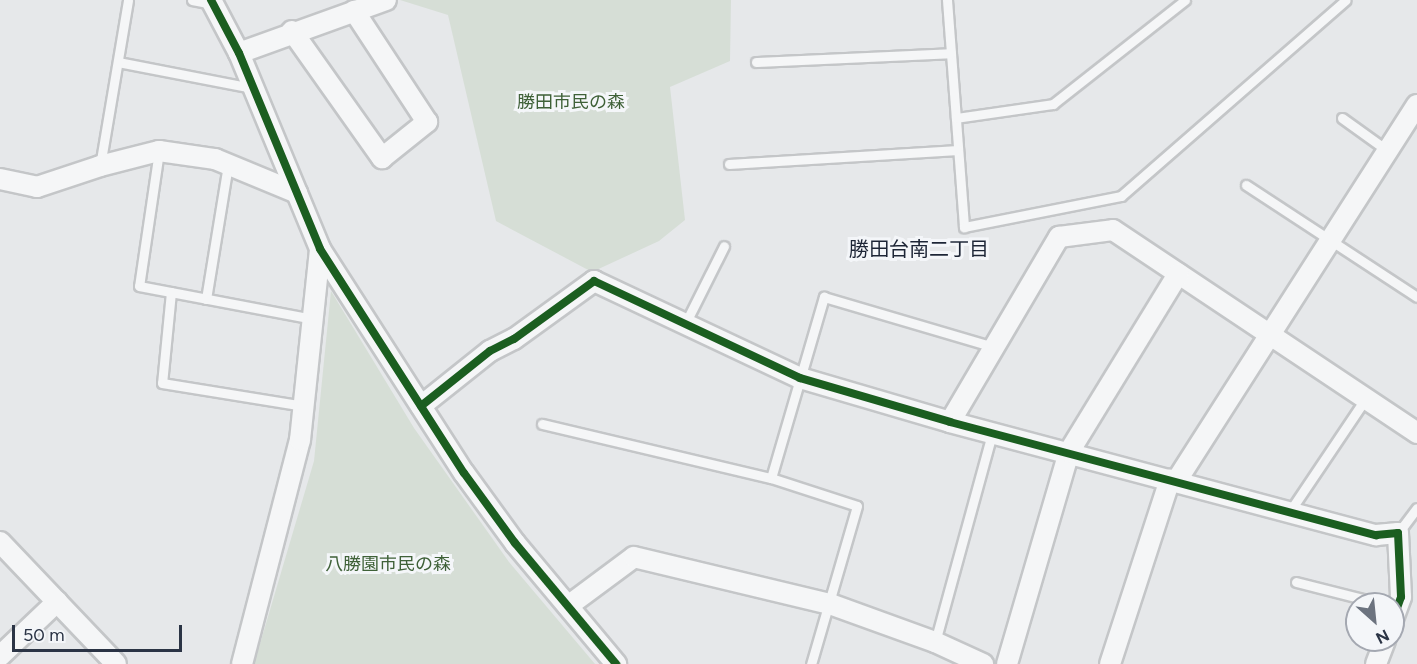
<!DOCTYPE html>
<html>
<head>
<meta charset="utf-8">
<style>
  body { margin:0 }
  #map { position:relative; width:1417px; height:664px; overflow:hidden; background:#e6e8ea; font-family:Figtree,"Noto Sans JP",sans-serif }
  div>[style] { position:absolute }
  [style*='--x'] { left:calc(var(--x)*1px); top:calc(var(--y)*1px); width:calc(var(--w)*1px); rotate:calc(var(--a)*1deg) }
  .green>* { inset:0; background:#d6ded6 }
  .roads { filter:drop-shadow(2px 0 #c4c6c8) drop-shadow(-2px 0 #c4c6c8) drop-shadow(0 2px #c4c6c8) drop-shadow(0 -2px #c4c6c8) }
  .service>* { height:9px; margin:-4.5px; padding:0 4.5px; transform-origin:4.5px; border-radius:4.5px; background:#f5f6f7 }
  .minor>* { height:20px; margin:-10px; padding:0 10px; transform-origin:10px; border-radius:10px; background:#f5f6f7 }
  .cycleway>* { height:8px; margin:-4px; padding:0 4px; transform-origin:4px; border-radius:4px; background:#1b5e20 }
  span { translate:-50% -50%; white-space:nowrap; text-align:center; line-height:1.15; -webkit-text-stroke:6px #f4f6f9; paint-order:stroke }
  .park-label { font-size:18px; color:#3f6138 }
  .neighbourhood-label { font-size:20px; color:#1d2536 }
  .north { position:absolute; left:1345px; top:592px; width:60px; height:60px; box-sizing:border-box; background:#f4f6f9; border:2px solid #a4a8b1; border-radius:50%; rotate:153deg; font-size:16px; font-weight:700; line-height:24px; text-align:center; color:#2b3445 }
  .north::after { content:''; display:block; margin:auto; width:21px; height:27px; background:#6c737f; clip-path:polygon(50% 0,100% 100%,50% 72%,0 100%) }
  .scale { position:absolute; left:12px; top:625px; width:170px; height:27px; box-sizing:border-box; border:3px solid #2b3445; border-top:0; padding-left:8px; font-size:18px; line-height:21px; white-space:nowrap; color:#2b3445; -webkit-text-stroke:4px #f4f6f9; paint-order:stroke }
</style>
</head>
<body>
<div id="map">
  <div class="green">
    <div style="clip-path:polygon(400px 0,731px 0,730px 61px,670px 87px,685px 220px,659px 241px,592px 272px,496px 221px,448px 15px)"></div>
    <div style="clip-path:polygon(331px 291px,414px 428px,509px 562px,595px 664px,254px 664px,314px 461px)"></div>
  </div>
  <div class="roads">
    <div class="service">
      <div style="--x:192;--y:0;--w:20;--a:11"></div>
      <div style="--x:947;--y:0;--w:228;--a:85.7"></div>
      <div style="--x:964;--y:227;--w:160;--a:-11.2"></div>
      <div style="--x:1121;--y:196;--w:298;--a:-41.1"></div>
      <div style="--x:118;--y:62;--w:136;--a:11"></div>
      <div style="--x:756;--y:62;--w:195;--a:-2.6"></div>
      <div style="--x:956;--y:118;--w:98;--a:-8.2"></div>
      <div style="--x:1053;--y:104;--w:168;--a:-38.2"></div>
      <div style="--x:1342;--y:118;--w:57;--a:35.7"></div>
      <div style="--x:159;--y:151;--w:136;--a:98.4"></div>
      <div style="--x:139;--y:286;--w:178;--a:10.7"></div>
      <div style="--x:729;--y:164;--w:229;--a:-3.5"></div>
      <div style="--x:100;--y:166;--w:168;--a:-80.4"></div>
      <div style="--x:1246;--y:185;--w:204;--a:33.2"></div>
      <div style="--x:171;--y:292;--w:91;--a:95.6"></div>
      <div style="--x:162;--y:383;--w:144;--a:9.2"></div>
      <div style="--x:206;--y:299;--w:137;--a:-80.7"></div>
      <div style="--x:685;--y:324;--w:87;--a:-63.4"></div>
      <div style="--x:542;--y:424;--w:235;--a:13.3"></div>
      <div style="--x:771;--y:478;--w:90;--a:18"></div>
      <div style="--x:857;--y:506;--w:165;--a:106.2"></div>
      <div style="--x:771;--y:478;--w:189;--a:-73.7"></div>
      <div style="--x:824;--y:297;--w:177;--a:16.4"></div>
      <div style="--x:1290;--y:511;--w:136;--a:-56.1"></div>
      <div style="--x:1398;--y:533;--w:31;--a:-53"></div>
      <div style="--x:1296;--y:582;--w:90;--a:14.2"></div>
      <div style="--x:935;--y:642;--w:217;--a:-74.7"></div>
    </div>
    <div class="minor">
      <div style="--x:211;--y:0;--w:60;--a:62.2"></div>
      <div style="--x:239;--y:53;--w:212;--a:67.5"></div>
      <div style="--x:320;--y:249;--w:266;--a:57.3"></div>
      <div style="--x:464;--y:473;--w:87;--a:53.9"></div>
      <div style="--x:515;--y:543;--w:158;--a:50.1"></div>
      <div style="--x:292;--y:31;--w:156;--a:54.7"></div>
      <div style="--x:382;--y:158;--w:58;--a:-38.7"></div>
      <div style="--x:427;--y:122;--w:133;--a:-123.3"></div>
      <div style="--x:239;--y:53;--w:156;--a:-19.8"></div>
      <div style="--x:0;--y:179;--w:38;--a:12"></div>
      <div style="--x:37;--y:187;--w:66;--a:-18.4"></div>
      <div style="--x:100;--y:166;--w:61;--a:-14.3"></div>
      <div style="--x:159;--y:151;--w:57;--a:8.1"></div>
      <div style="--x:215;--y:159;--w:89;--a:22.5"></div>
      <div style="--x:421;--y:406;--w:88;--a:-38.6"></div>
      <div style="--x:490;--y:351;--w:27;--a:-27"></div>
      <div style="--x:514;--y:339;--w:99;--a:-35.9"></div>
      <div style="--x:594;--y:281;--w:228;--a:25.2"></div>
      <div style="--x:800;--y:378;--w:156;--a:16.3"></div>
      <div style="--x:950;--y:422;--w:441;--a:14.9"></div>
      <div style="--x:1376;--y:535;--w:22;--a:-5"></div>
      <div style="--x:1398;--y:533;--w:64;--a:87.3"></div>
      <div style="--x:1401;--y:597;--w:23;--a:110"></div>
      <div style="--x:950;--y:422;--w:215;--a:-59.5"></div>
      <div style="--x:1059;--y:237;--w:54;--a:-7.4"></div>
      <div style="--x:1113;--y:230;--w:366;--a:33.7"></div>
      <div style="--x:1177;--y:480;--w:445;--a:-57.4"></div>
      <div style="--x:0;--y:542;--w:168;--a:46.4"></div>
      <div style="--x:568;--y:606;--w:82;--a:-36.6"></div>
      <div style="--x:634;--y:557;--w:202;--a:13.5"></div>
      <div style="--x:830;--y:604;--w:112;--a:19.9"></div>
      <div style="--x:935;--y:642;--w:53;--a:24.6"></div>
      <div style="--x:0;--y:656;--w:79;--a:-43.5"></div>
      <div style="--x:242;--y:664;--w:231;--a:-75.5"></div>
      <div style="--x:300;--y:440;--w:192;--a:-84"></div>
      <div style="--x:1007;--y:664;--w:221;--a:-73.7"></div>
      <div style="--x:1069;--y:452;--w:209;--a:-58.5"></div>
      <div style="--x:1110;--y:664;--w:194;--a:-72"></div>
      <div style="--x:1376;--y:664;--w:26;--a:-69"></div>
    </div>
  </div>
  <div class="cycleway">
    <div style="--x:211;--y:0;--w:60;--a:62.2"></div>
    <div style="--x:239;--y:53;--w:212;--a:67.5"></div>
    <div style="--x:320;--y:249;--w:266;--a:57.3"></div>
    <div style="--x:464;--y:473;--w:87;--a:53.9"></div>
    <div style="--x:515;--y:543;--w:158;--a:50.1"></div>
    <div style="--x:421;--y:406;--w:88;--a:-38.6"></div>
    <div style="--x:490;--y:351;--w:27;--a:-27"></div>
    <div style="--x:514;--y:339;--w:99;--a:-35.9"></div>
    <div style="--x:594;--y:281;--w:228;--a:25.2"></div>
    <div style="--x:800;--y:378;--w:156;--a:16.3"></div>
    <div style="--x:950;--y:422;--w:441;--a:14.9"></div>
    <div style="--x:1376;--y:535;--w:22;--a:-5"></div>
    <div style="--x:1398;--y:533;--w:64;--a:87.3"></div>
    <div style="--x:1401;--y:597;--w:23;--a:110"></div>
  </div>
  <div class="park-label">
    <span style="left:571px;top:102px">勝田市民の森</span>
    <span style="left:388px;top:564px">八勝園市民の森</span>
  </div>
  <div class="neighbourhood-label">
    <span style="left:919px;top:249px">勝田台南二丁目</span>
  </div>
  <div class="north">N</div>
  <div class="scale">50 m</div>
</div>
</body>
</html>
